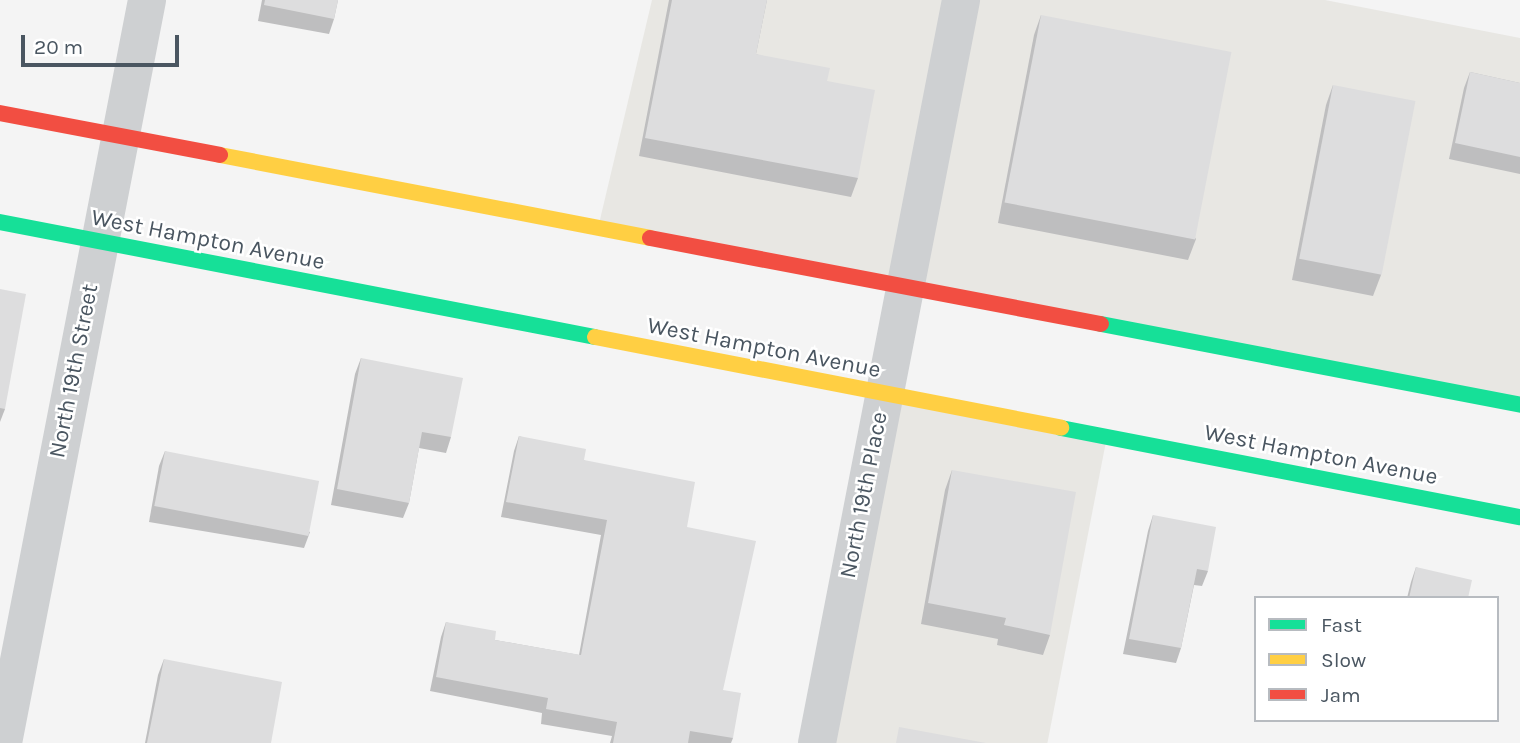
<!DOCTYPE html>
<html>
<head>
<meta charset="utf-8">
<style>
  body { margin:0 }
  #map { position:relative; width:1520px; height:743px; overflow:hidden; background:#f4f4f4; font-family:Karla,sans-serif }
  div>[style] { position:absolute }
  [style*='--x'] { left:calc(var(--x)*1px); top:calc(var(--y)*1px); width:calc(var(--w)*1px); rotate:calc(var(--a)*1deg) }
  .commercial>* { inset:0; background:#e8e7e3; transform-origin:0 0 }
  .street>* { height:38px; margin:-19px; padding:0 19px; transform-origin:19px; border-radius:19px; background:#ced0d2 }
  .fast>* { height:16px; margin:-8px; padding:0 8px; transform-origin:8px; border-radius:8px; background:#16e098 }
  .slow>* { height:16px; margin:-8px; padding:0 8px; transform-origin:8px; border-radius:8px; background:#ffcf43 }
  .jam>* { height:16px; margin:-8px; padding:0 8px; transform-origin:8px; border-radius:8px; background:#f24e42 }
  .wall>* { inset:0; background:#bebebf }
  .building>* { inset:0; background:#ddddde; transform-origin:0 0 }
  span { translate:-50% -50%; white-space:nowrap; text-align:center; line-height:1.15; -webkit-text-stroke:5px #fff; paint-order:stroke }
  .street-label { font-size:23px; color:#4a5661 }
  .legend { position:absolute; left:1254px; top:596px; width:245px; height:126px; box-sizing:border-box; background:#fff; border:2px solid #b7bbc0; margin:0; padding:9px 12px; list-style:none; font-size:21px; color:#4a5661 }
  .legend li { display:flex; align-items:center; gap:14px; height:35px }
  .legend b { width:35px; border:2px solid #b7bbc0 }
  .scale { position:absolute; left:21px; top:35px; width:158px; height:32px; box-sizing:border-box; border:4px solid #4a5661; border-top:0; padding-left:9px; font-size:21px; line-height:24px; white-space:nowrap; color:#4a5661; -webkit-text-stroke:5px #fff; paint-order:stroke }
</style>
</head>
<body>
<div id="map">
  <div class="commercial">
    <div style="clip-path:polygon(652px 0,1325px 0,1520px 38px,1520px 405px,598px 228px)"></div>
    <div style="left:884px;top:394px;width:227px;height:355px;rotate:11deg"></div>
  </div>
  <div class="street">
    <div style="--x:3;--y:743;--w:757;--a:-79.03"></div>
    <div style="--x:817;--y:743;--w:757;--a:-79.03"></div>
  </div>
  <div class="fast">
    <div style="--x:0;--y:222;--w:606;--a:10.94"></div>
    <div style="--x:1101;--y:324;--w:427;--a:10.9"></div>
    <div style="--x:1061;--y:428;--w:468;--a:11"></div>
  </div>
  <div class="slow">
    <div style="--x:220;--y:155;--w:438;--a:10.9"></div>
    <div style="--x:595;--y:337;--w:475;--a:11"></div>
  </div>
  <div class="jam">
    <div style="--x:0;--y:113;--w:224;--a:10.8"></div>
    <div style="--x:650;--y:238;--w:459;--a:10.8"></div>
  </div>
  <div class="wall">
    <div style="clip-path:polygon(262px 0,338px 0,334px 19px,329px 34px,258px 21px)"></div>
    <div style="clip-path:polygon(669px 0,767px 0,756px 54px,827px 81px,858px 178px,851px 197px,639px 156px)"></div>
    <div style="clip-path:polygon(1041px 15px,1196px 239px,1188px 260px,998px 223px,1034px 35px)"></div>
    <div style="clip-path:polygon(1470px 72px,1520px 83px,1520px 174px,1449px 159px,1464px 88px)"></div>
    <div style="clip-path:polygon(1333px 85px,1381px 275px,1373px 296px,1292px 280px,1326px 105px)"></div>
    <div style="clip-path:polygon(0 289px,5px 409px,0 422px)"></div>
    <div style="clip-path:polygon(361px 358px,451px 437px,446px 453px,419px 448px,409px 503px,403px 518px,331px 505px,355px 374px)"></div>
    <div style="clip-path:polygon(519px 436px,584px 460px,687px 527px,723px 690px,733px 738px,731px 743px,610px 743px,612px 736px,541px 724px,542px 713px,430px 691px,441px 637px,446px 622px,495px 640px,579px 655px,601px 535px,501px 517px,514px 451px)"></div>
    <div style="clip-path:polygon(165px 451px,310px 532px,304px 548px,149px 522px,159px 466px)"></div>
    <div style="clip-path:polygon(952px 470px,1050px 635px,1043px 655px,997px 645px,998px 639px,921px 624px,945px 490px)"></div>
    <div style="clip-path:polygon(1153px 515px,1208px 571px,1202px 586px,1194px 585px,1181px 648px,1176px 663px,1123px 654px,1148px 531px)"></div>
    <div style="clip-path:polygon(1416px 567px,1468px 598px,1407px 598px,1411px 582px)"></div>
    <div style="clip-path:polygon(164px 659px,271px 743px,145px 743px,158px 675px)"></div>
  </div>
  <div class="building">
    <div style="clip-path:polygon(265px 0,338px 0,334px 19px,264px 5px)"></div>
    <div style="clip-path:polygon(672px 0,767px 0,756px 54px,830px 68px,827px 81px,875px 90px,858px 178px,645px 138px)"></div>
    <div style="left:1041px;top:15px;width:194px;height:191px;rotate:11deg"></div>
    <div style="clip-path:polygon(1470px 72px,1520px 83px,1520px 157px,1455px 143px)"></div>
    <div style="left:1333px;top:85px;width:84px;height:177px;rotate:11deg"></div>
    <div style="clip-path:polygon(0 289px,26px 294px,5px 409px,0 408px)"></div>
    <div style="clip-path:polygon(361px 358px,463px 378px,451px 437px,422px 432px,409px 503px,337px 489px)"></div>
    <div style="clip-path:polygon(519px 436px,586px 449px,584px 460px,695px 482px,687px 527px,756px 541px,723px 690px,741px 693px,733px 738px,690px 731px,688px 743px,613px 743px,617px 722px,546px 709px,548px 698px,436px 677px,446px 622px,496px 631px,495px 640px,581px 655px,607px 520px,506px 502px)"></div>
    <div style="left:165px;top:451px;width:157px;height:56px;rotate:11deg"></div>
    <div style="clip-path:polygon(952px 470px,1076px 492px,1050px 635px,1004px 625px,1006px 618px,928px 603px)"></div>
    <div style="clip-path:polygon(1153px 515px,1216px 527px,1208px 571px,1197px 569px,1181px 648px,1129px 639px)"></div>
    <div style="clip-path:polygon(1416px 567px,1472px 580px,1468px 598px,1409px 598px)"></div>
    <div style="clip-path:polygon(164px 659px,282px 682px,271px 743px,147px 743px)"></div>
    <div style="clip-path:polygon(899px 727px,986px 743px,896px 743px)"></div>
  </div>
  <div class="street-label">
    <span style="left:208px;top:240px;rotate:11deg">West Hampton Avenue</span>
    <span style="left:764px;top:348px;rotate:11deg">West Hampton Avenue</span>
    <span style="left:74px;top:371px;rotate:-79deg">North 19th Street</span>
    <span style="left:1321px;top:455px;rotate:11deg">West Hampton Avenue</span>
    <span style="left:864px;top:495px;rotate:-79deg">North 19th Place</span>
  </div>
  <ul class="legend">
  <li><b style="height:9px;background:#16e098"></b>Fast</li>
  <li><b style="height:9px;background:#ffcf43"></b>Slow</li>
  <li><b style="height:9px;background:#f24e42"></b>Jam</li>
  </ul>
  <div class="scale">20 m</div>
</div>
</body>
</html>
